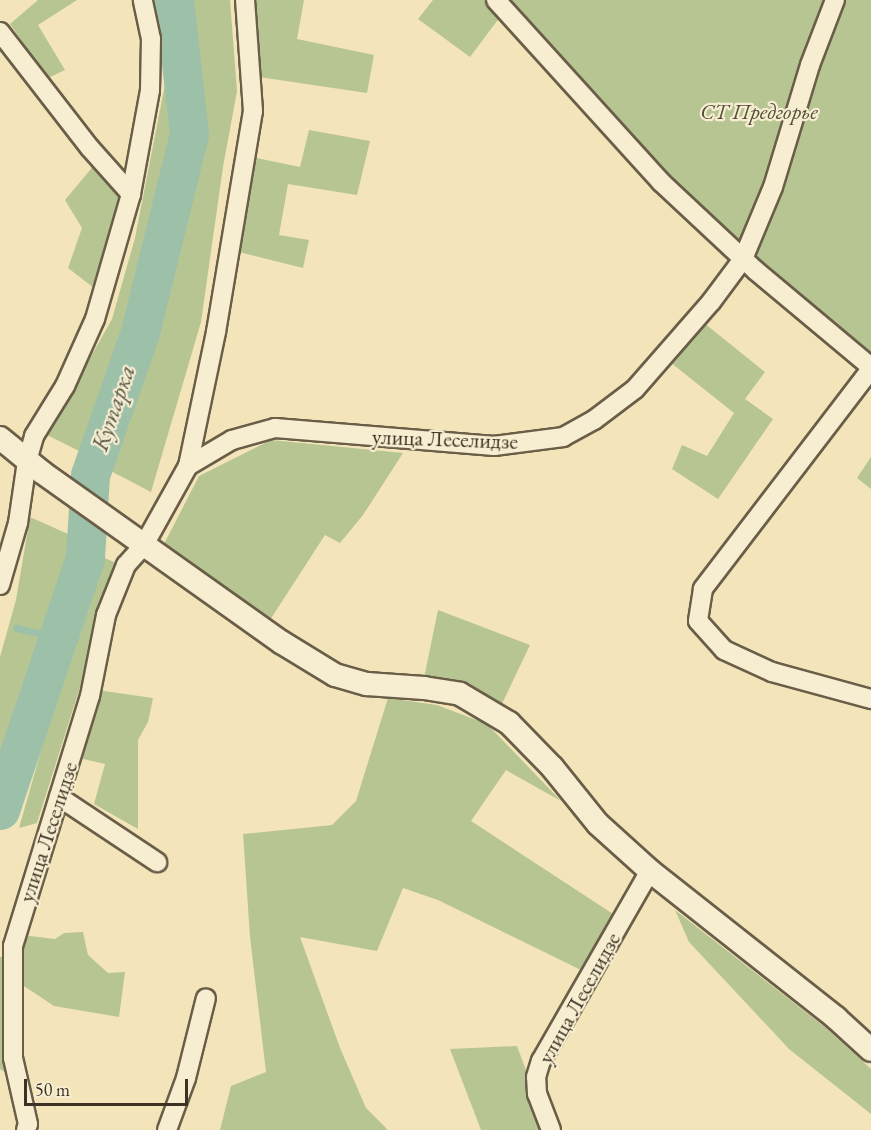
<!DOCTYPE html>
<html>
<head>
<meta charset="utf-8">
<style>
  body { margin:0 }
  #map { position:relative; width:871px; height:1130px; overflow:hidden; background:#f3e5b9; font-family:"EB Garamond",serif }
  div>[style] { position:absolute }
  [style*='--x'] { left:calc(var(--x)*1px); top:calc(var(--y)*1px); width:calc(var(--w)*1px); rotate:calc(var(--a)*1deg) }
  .green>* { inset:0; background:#b6c592 }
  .stream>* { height:7px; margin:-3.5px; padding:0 3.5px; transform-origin:3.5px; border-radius:3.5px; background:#9dc0a9 }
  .river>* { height:39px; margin:-19.5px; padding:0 19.5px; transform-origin:19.5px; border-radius:19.5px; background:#9dc0a9 }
  .roads { filter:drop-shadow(2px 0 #6a5e48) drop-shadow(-2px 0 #6a5e48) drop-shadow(0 2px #6a5e48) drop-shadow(0 -2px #6a5e48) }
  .minor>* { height:18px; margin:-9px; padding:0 9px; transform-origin:9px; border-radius:9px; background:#f7eed2 }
  .tertiary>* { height:22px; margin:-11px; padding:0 11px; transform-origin:11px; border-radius:11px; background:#f7eed2 }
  span { translate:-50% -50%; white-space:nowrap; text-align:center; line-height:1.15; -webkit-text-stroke:4.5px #f7eed2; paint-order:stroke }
  .park-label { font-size:22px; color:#544f39; font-style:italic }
  .street-label { font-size:22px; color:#3c3123 }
  .water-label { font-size:24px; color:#545544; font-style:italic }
  .scale { position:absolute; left:24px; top:1079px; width:164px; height:27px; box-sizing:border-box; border:3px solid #3c3123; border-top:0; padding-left:8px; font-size:18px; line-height:21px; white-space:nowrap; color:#3c3123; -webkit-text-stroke:4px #f7eed2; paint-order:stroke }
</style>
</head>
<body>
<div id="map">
  <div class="green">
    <div style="clip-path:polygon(38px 0,77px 0,38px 25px,65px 70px,48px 78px,10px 24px)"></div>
    <div style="clip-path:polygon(154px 0,168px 0,184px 130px,131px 324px,85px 454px,47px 435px,112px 319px,135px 238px,166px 79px)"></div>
    <div style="clip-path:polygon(190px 0,230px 0,237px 91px,223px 167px,201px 322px,151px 492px,107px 469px,132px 410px,199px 169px,199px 100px)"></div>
    <div style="clip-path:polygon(254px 0,304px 0,297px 39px,374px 55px,367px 93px,259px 77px)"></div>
    <div style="clip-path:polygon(433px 0,485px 0,500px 17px,470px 57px,418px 19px)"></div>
    <div style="clip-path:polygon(503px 0,871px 0,871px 357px,666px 179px)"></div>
    <div style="clip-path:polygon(309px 130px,370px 141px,357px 195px,288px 184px,279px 235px,309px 240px,303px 268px,235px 251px,251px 157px,300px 167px)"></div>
    <div style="clip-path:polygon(95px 164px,125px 197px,98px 291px,68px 268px,82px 228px,65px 200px)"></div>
    <div style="clip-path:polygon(704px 323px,765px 372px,745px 399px,773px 419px,718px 499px,672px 469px,682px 445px,707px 456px,734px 413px,670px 362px)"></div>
    <div style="clip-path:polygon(271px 440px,403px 453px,363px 515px,340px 543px,325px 535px,270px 620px,164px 544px,199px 476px)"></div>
    <div style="clip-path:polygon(871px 457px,871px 489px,857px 478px)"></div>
    <div style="clip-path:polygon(30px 517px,77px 538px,71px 563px,0 773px,0 657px,16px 600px)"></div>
    <div style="clip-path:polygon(97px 555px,119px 564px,37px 823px,19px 828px)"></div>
    <div style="clip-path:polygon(438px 610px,530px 645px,498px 712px,424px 678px)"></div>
    <div style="clip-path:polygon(97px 690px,153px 698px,148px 722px,138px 740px,138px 829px,94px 804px,105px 764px,75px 757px)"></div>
    <div style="clip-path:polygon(388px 698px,437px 705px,487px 724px,561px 801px,506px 770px,471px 821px,613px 914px,583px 971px,438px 900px,403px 888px,377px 951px,300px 937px,340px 1048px,366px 1108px,388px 1130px,220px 1130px,231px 1086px,266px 1072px,250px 937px,243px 834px,332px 825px,356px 801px)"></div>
    <div style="clip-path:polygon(675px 910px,826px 1028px,871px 1069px,871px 1114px,789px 1049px,689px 942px)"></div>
    <div style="clip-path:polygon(83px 932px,88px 955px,108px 973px,125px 972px,119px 1017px,54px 1006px,21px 984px,21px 935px,55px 939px,64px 933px)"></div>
    <div style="clip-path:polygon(0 957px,2px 957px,5px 1072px,0 1069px)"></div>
    <div style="clip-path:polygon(517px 1046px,548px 1130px,481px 1130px,450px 1049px)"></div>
  </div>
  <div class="stream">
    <div style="--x:16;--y:628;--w:42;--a:13.7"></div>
  </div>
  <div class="river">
    <div style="--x:0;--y:810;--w:267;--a:-71.4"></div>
    <div style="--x:85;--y:557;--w:82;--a:-86.5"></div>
    <div style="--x:90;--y:475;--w:151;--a:-70.7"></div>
    <div style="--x:140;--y:332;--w:204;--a:-76.1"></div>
    <div style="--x:189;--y:134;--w:135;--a:-96.4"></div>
  </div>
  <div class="roads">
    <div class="minor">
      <div style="--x:496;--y:0;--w:246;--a:47.8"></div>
      <div style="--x:661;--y:182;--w:129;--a:43.1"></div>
      <div style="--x:755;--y:270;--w:151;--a:39.9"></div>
      <div style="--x:0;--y:32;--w:147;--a:52.2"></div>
      <div style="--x:90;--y:148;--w:62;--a:48.3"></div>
      <div style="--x:871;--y:369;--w:277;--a:127.4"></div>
      <div style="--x:703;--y:589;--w:32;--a:99"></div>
      <div style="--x:698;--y:621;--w:39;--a:48"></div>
      <div style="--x:724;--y:650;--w:53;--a:24.6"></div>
      <div style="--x:772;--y:672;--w:103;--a:15.3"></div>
      <div style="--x:188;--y:466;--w:51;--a:-30.6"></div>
      <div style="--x:232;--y:440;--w:45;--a:-15.6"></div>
      <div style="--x:275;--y:428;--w:220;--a:4.7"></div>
      <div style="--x:494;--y:446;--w:70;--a:-7.4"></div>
      <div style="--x:563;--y:437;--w:35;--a:-29"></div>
      <div style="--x:594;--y:420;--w:51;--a:-37.1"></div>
      <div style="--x:635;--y:389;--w:116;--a:-48.9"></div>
      <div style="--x:711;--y:302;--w:54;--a:-53.3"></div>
      <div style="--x:743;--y:259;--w:78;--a:-67.4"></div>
      <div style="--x:773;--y:187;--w:127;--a:-73.1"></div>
      <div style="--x:810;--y:65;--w:70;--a:-69"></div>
      <div style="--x:0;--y:585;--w:65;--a:-73.8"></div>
      <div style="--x:18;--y:523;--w:63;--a:-81.7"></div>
      <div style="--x:27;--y:461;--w:26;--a:-74"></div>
      <div style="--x:34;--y:436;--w:59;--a:-58.2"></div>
      <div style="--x:65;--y:386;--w:73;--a:-65.9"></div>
      <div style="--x:95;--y:319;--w:130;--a:-73.9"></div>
      <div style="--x:131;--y:194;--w:106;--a:-79.6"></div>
      <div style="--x:150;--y:90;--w:51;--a:-88.9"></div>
      <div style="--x:151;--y:39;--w:40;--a:-102"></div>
      <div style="--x:59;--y:797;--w:118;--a:33.6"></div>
      <div style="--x:26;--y:1130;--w:6;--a:-72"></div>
      <div style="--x:28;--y:1124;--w:68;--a:-102.8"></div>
      <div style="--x:13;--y:1058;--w:112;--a:-90"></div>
      <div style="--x:13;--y:946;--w:262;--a:-72.9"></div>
      <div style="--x:90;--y:696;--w:83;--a:-78.8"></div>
      <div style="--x:106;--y:615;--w:54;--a:-68.2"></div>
      <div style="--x:126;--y:565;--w:27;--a:-48"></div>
      <div style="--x:144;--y:545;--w:90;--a:-60.9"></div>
      <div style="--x:188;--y:466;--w:137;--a:-78.2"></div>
      <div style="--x:216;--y:332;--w:224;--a:-80.5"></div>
      <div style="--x:253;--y:111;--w:111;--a:-94.1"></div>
      <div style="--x:167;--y:1130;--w:55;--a:-69.9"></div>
      <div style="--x:186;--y:1078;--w:82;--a:-76"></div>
      <div style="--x:551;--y:1130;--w:39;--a:-111"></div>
      <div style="--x:537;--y:1094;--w:17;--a:-93"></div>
      <div style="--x:536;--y:1077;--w:17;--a:-73"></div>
      <div style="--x:541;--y:1061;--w:219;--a:-60.2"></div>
    </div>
    <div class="tertiary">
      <div style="--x:0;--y:438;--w:55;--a:39.1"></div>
      <div style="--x:43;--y:473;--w:292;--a:35.4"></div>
      <div style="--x:281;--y:642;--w:63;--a:31.4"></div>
      <div style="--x:335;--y:675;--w:33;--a:16"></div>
      <div style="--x:367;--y:684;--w:57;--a:4"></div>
      <div style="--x:424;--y:688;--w:36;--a:9"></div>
      <div style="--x:460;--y:694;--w:57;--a:30.6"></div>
      <div style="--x:509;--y:723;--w:62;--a:45.7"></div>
      <div style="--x:552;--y:767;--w:73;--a:51.1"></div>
      <div style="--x:598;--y:824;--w:70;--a:42.1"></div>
      <div style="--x:650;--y:871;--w:237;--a:38.3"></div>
      <div style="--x:836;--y:1018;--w:47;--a:42.4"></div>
    </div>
  </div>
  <div class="park-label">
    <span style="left:759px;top:112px">СТ Предгорье</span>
  </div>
  <div class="street-label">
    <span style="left:445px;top:439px;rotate:2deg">улица Леселидзе</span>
    <span style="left:48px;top:832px;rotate:-72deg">улица Леселидзе</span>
    <span style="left:579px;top:998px;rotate:-61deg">улица Леселидзе</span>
  </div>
  <div class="water-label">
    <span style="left:113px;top:408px;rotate:-71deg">Кутарка</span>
  </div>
  <div class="scale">50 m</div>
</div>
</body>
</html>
